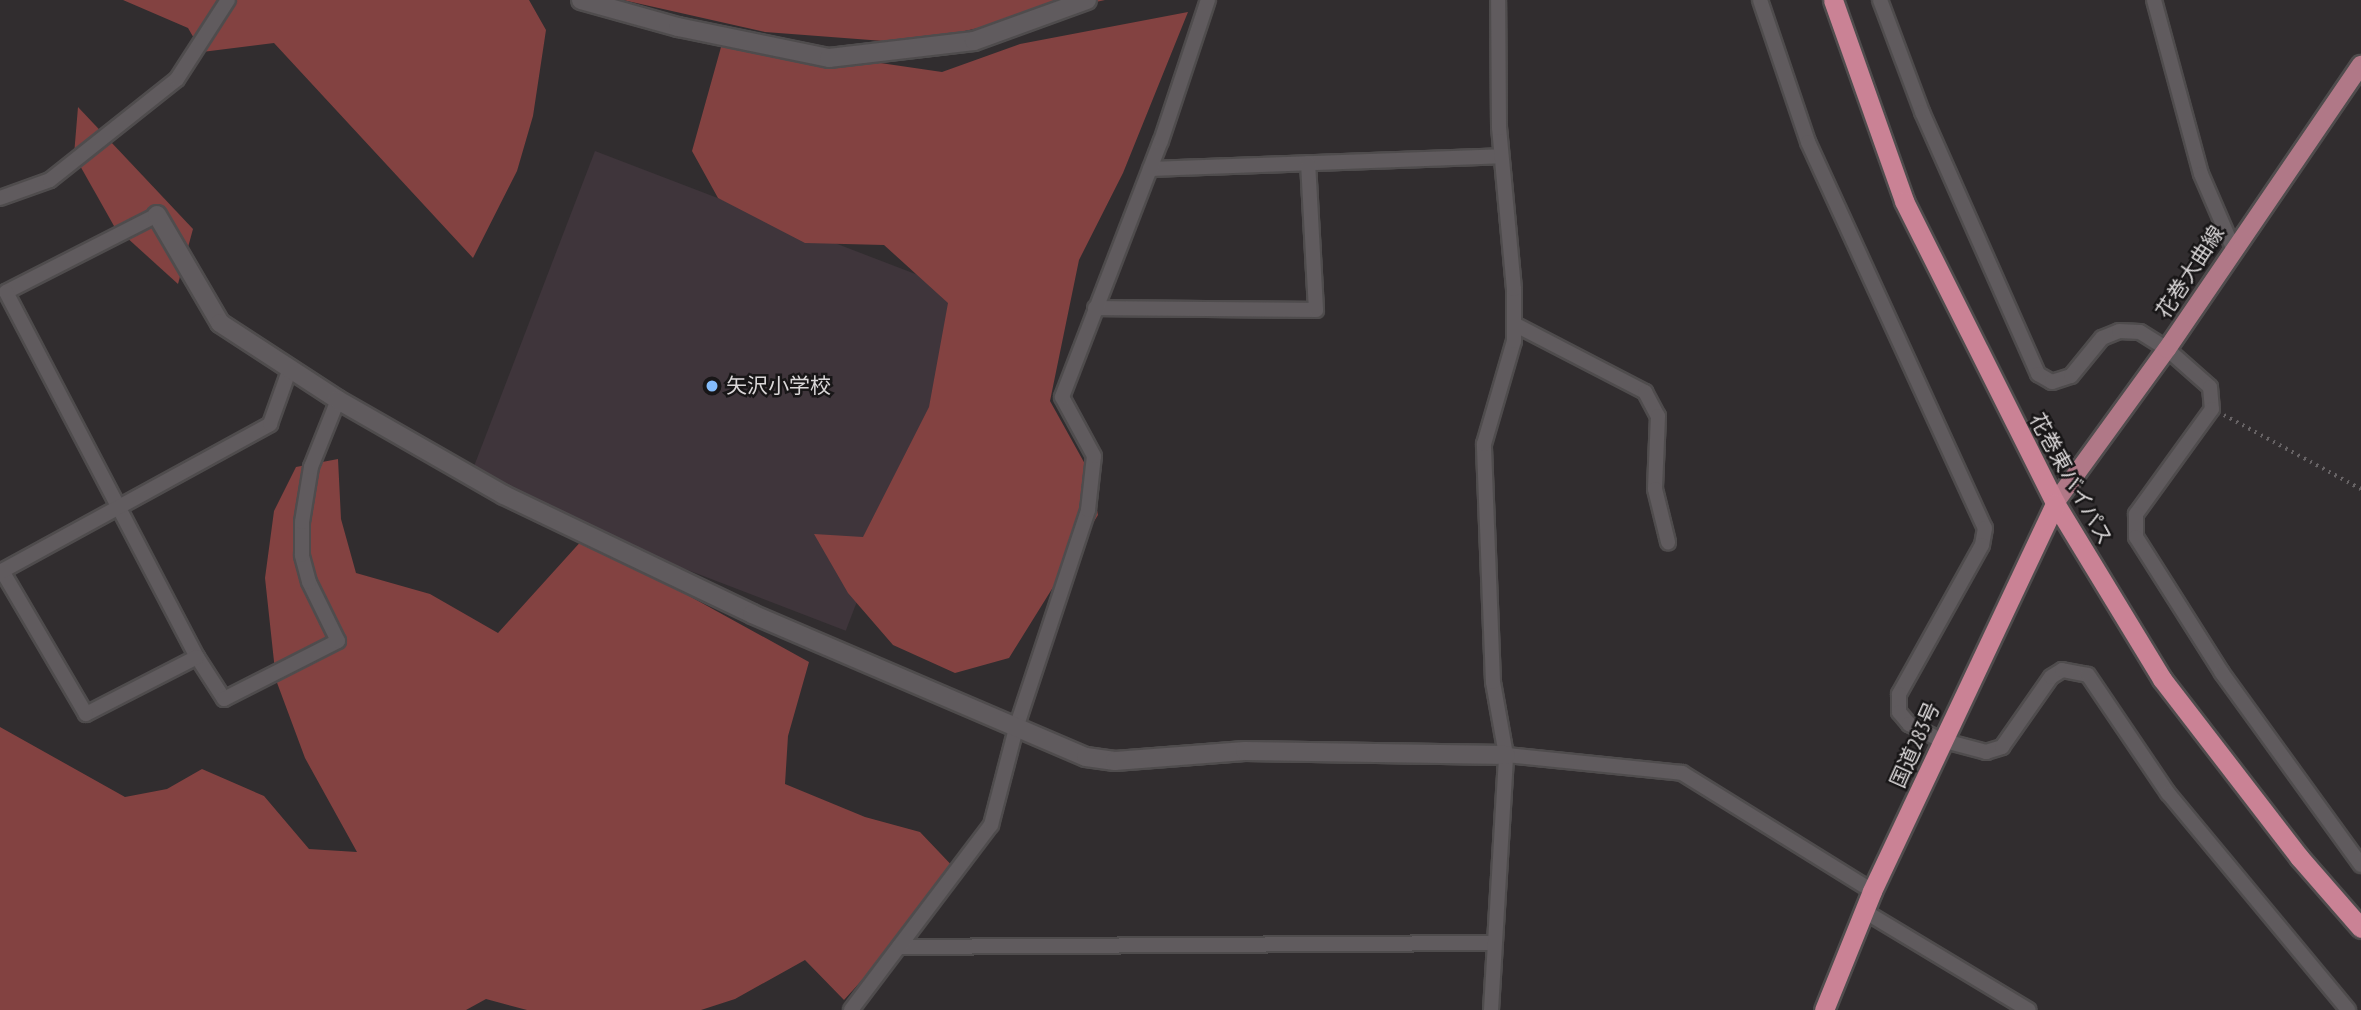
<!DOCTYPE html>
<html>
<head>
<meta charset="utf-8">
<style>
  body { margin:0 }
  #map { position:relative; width:2361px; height:1010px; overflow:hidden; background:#312d2f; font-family:"PT Sans Narrow","Noto Sans JP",sans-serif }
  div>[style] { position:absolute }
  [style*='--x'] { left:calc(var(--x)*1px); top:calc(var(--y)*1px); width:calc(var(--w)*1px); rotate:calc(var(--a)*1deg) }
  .built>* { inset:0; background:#3f353b; transform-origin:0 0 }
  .green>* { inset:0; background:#834241 }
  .path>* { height:3.5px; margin-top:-1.75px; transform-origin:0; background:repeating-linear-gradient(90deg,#676365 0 2px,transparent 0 7px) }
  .roads { filter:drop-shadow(2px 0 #4f4c4d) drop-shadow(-2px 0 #4f4c4d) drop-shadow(0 2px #4f4c4d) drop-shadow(0 -2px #4f4c4d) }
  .minor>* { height:14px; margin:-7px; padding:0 7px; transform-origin:7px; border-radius:7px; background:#605b5e }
  .tertiary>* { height:18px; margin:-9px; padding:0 9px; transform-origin:9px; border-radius:9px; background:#605b5e }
  .primary>* { height:18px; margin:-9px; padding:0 9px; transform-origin:9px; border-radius:9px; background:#b07887 }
  .trunk>* { height:19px; margin:-9.5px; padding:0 9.5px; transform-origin:9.5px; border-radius:9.5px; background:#ca8295 }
  .dots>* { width:19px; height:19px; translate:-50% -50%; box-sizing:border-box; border:4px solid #181617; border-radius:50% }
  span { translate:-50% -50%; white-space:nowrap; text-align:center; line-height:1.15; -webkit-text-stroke:5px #181617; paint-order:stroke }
  .street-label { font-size:21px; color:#dad7d8 }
  .poi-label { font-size:21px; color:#dad7d8 }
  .left { translate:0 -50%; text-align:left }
</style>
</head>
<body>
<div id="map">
  <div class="built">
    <div style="left:595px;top:151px;width:406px;height:358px;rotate:21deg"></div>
  </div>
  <div class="green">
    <div style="clip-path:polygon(123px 0,529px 0,546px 30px,533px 116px,517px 171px,473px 258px,274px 43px,202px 52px,188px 28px)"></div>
    <div style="clip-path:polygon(623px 0,1105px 0,910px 43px,765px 32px)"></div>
    <div style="clip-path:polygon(1188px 12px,1123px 173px,1079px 260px,1050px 401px,1090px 473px,1098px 515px,1009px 658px,955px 673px,893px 645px,848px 593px,814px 534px,863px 537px,929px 407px,948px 303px,884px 245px,805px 243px,718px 198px,692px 151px,723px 40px,942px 72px,1020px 44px)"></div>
    <div style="clip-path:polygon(78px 107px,193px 229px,178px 284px,114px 226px,74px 155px)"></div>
    <div style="clip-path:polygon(338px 459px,341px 519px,356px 573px,430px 594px,498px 633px,584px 538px,809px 662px,788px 736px,785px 784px,865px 817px,920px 832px,959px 873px,844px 1000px,805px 960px,735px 999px,701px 1010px,527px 1010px,486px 999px,466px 1010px,0 1010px,0 727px,125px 797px,167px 789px,202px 769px,264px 796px,309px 849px,357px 852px,305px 758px,276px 680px,265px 578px,274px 511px,296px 467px)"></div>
  </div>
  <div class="path">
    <div style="--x:2224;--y:415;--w:156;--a:28.4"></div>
  </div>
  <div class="roads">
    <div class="minor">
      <div style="--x:1760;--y:0;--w:150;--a:71.3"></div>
      <div style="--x:1808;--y:142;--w:425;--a:65.4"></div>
      <div style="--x:1985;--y:528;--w:17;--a:100"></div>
      <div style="--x:1982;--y:545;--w:171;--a:119.1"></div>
      <div style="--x:1899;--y:694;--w:18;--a:90"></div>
      <div style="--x:1899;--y:712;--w:16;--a:50"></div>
      <div style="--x:1909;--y:724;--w:36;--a:27"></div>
      <div style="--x:1941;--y:740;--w:47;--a:14.9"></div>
      <div style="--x:1986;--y:752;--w:17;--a:-17"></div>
      <div style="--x:2002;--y:747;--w:85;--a:-55"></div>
      <div style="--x:2051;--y:677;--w:13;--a:-32"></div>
      <div style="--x:2062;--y:670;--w:26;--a:11"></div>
      <div style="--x:2088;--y:675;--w:143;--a:55.9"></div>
      <div style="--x:2168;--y:793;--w:282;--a:50.3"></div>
      <div style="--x:1880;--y:0;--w:120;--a:69.4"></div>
      <div style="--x:1922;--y:112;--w:287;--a:66.1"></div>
      <div style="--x:2038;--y:374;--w:16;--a:30"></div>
      <div style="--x:2052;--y:382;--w:20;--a:-18"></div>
      <div style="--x:2071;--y:376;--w:49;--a:-50.8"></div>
      <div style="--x:2102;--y:338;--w:18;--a:-22"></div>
      <div style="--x:2119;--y:331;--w:21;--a:3"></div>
      <div style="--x:2140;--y:332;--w:32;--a:32"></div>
      <div style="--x:2167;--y:349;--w:57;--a:41.5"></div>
      <div style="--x:2210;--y:387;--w:22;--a:85"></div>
      <div style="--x:2212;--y:409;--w:130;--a:125.9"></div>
      <div style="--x:2136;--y:514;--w:23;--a:90"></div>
      <div style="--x:2136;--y:537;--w:161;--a:57.7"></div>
      <div style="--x:2222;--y:673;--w:237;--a:54.1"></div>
      <div style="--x:2154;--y:0;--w:180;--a:74.9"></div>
      <div style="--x:2201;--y:174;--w:81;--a:66.6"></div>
      <div style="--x:1150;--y:169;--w:351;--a:-2.1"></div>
      <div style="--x:0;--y:198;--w:53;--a:-19.8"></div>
      <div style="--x:50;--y:180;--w:162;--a:-38.5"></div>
      <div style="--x:177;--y:79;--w:94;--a:-57.2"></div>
      <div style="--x:157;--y:215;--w:169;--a:153"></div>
      <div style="--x:6;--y:292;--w:412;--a:62.4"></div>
      <div style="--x:197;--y:657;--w:50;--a:57.3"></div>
      <div style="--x:224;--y:699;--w:128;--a:-27"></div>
      <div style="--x:338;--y:641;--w:66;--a:-116.2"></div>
      <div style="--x:309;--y:582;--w:28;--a:-105"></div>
      <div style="--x:302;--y:555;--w:33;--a:-90"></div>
      <div style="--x:302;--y:522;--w:56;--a:-80.7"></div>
      <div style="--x:311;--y:467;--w:72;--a:-68.1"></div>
      <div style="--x:1095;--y:308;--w:221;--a:0.5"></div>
      <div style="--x:1316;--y:310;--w:147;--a:-93.1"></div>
      <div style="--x:1514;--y:324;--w:148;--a:27.4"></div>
      <div style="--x:1645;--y:392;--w:27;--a:62"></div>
      <div style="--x:1658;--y:416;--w:73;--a:92.4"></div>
      <div style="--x:1655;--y:489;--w:55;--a:76.2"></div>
      <div style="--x:197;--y:657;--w:125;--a:152.8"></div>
      <div style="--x:86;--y:714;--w:166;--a:-120.4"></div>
      <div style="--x:2;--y:571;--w:306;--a:-28.7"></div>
      <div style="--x:270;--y:424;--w:56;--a:-70.3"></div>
      <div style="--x:1506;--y:755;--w:177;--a:5.8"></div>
      <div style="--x:1682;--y:773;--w:224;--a:31.8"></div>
      <div style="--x:1864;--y:911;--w:192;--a:31"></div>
      <div style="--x:899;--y:947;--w:593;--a:-0.39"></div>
      <div style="--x:851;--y:1010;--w:232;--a:-52.9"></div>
      <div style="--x:991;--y:825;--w:100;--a:-75.5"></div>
      <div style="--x:1016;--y:728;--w:230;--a:-71.7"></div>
      <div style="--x:1088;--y:510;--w:54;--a:-83.7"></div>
      <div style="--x:1094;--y:456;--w:67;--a:-118.5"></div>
      <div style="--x:1062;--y:397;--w:274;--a:-68.9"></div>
      <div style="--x:1161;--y:141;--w:149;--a:-71.6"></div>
      <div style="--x:1491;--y:1010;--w:255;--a:-86.6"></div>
      <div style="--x:1506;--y:755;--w:74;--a:-100.1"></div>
      <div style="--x:1493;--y:682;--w:238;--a:-92.2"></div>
      <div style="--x:1484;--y:444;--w:107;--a:-73.8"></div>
      <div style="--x:1514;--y:341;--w:52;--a:-90"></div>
      <div style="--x:1514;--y:289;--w:162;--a:-95.3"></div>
      <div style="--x:1499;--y:128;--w:128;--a:-90.4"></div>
    </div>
    <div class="tertiary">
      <div style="--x:581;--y:0;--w:101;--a:15.6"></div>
      <div style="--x:678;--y:27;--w:154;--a:11.6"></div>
      <div style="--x:829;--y:58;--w:146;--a:-6.7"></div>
      <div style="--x:974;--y:41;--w:120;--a:-19.9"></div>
      <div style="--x:157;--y:215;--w:125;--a:59.7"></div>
      <div style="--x:220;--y:323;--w:141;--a:33.1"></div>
      <div style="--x:338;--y:400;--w:191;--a:29.8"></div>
      <div style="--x:504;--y:495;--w:275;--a:25.6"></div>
      <div style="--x:752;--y:614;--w:363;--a:23.2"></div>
      <div style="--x:1086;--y:757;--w:29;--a:8"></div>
      <div style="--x:1115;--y:761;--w:130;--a:-4.4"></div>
      <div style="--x:1245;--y:751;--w:261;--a:0.9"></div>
    </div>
    <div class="primary">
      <div style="--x:2055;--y:503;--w:190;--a:-54"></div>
      <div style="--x:2167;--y:349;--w:344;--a:-55.7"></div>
    </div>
    <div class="trunk">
      <div style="--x:1833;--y:0;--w:213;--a:70.5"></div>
      <div style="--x:1904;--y:201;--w:338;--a:63.4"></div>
      <div style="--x:2055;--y:503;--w:206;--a:58.7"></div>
      <div style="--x:2162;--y:679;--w:225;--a:52.4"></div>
      <div style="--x:2299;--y:857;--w:94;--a:48.9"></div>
      <div style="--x:1824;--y:1010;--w:128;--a:-68"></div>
      <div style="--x:1872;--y:891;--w:429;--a:-64.7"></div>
    </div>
  </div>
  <div class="dots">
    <div style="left:712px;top:386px;background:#84bcfb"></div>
  </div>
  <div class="street-label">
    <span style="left:2190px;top:272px;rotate:-57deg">花巻大曲線</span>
    <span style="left:2071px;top:479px;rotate:61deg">花巻東バイパス</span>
    <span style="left:1915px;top:745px;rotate:-66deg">国道283号</span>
  </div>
  <div class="poi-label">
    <span class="left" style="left:726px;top:386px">矢沢小学校</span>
  </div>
</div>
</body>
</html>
